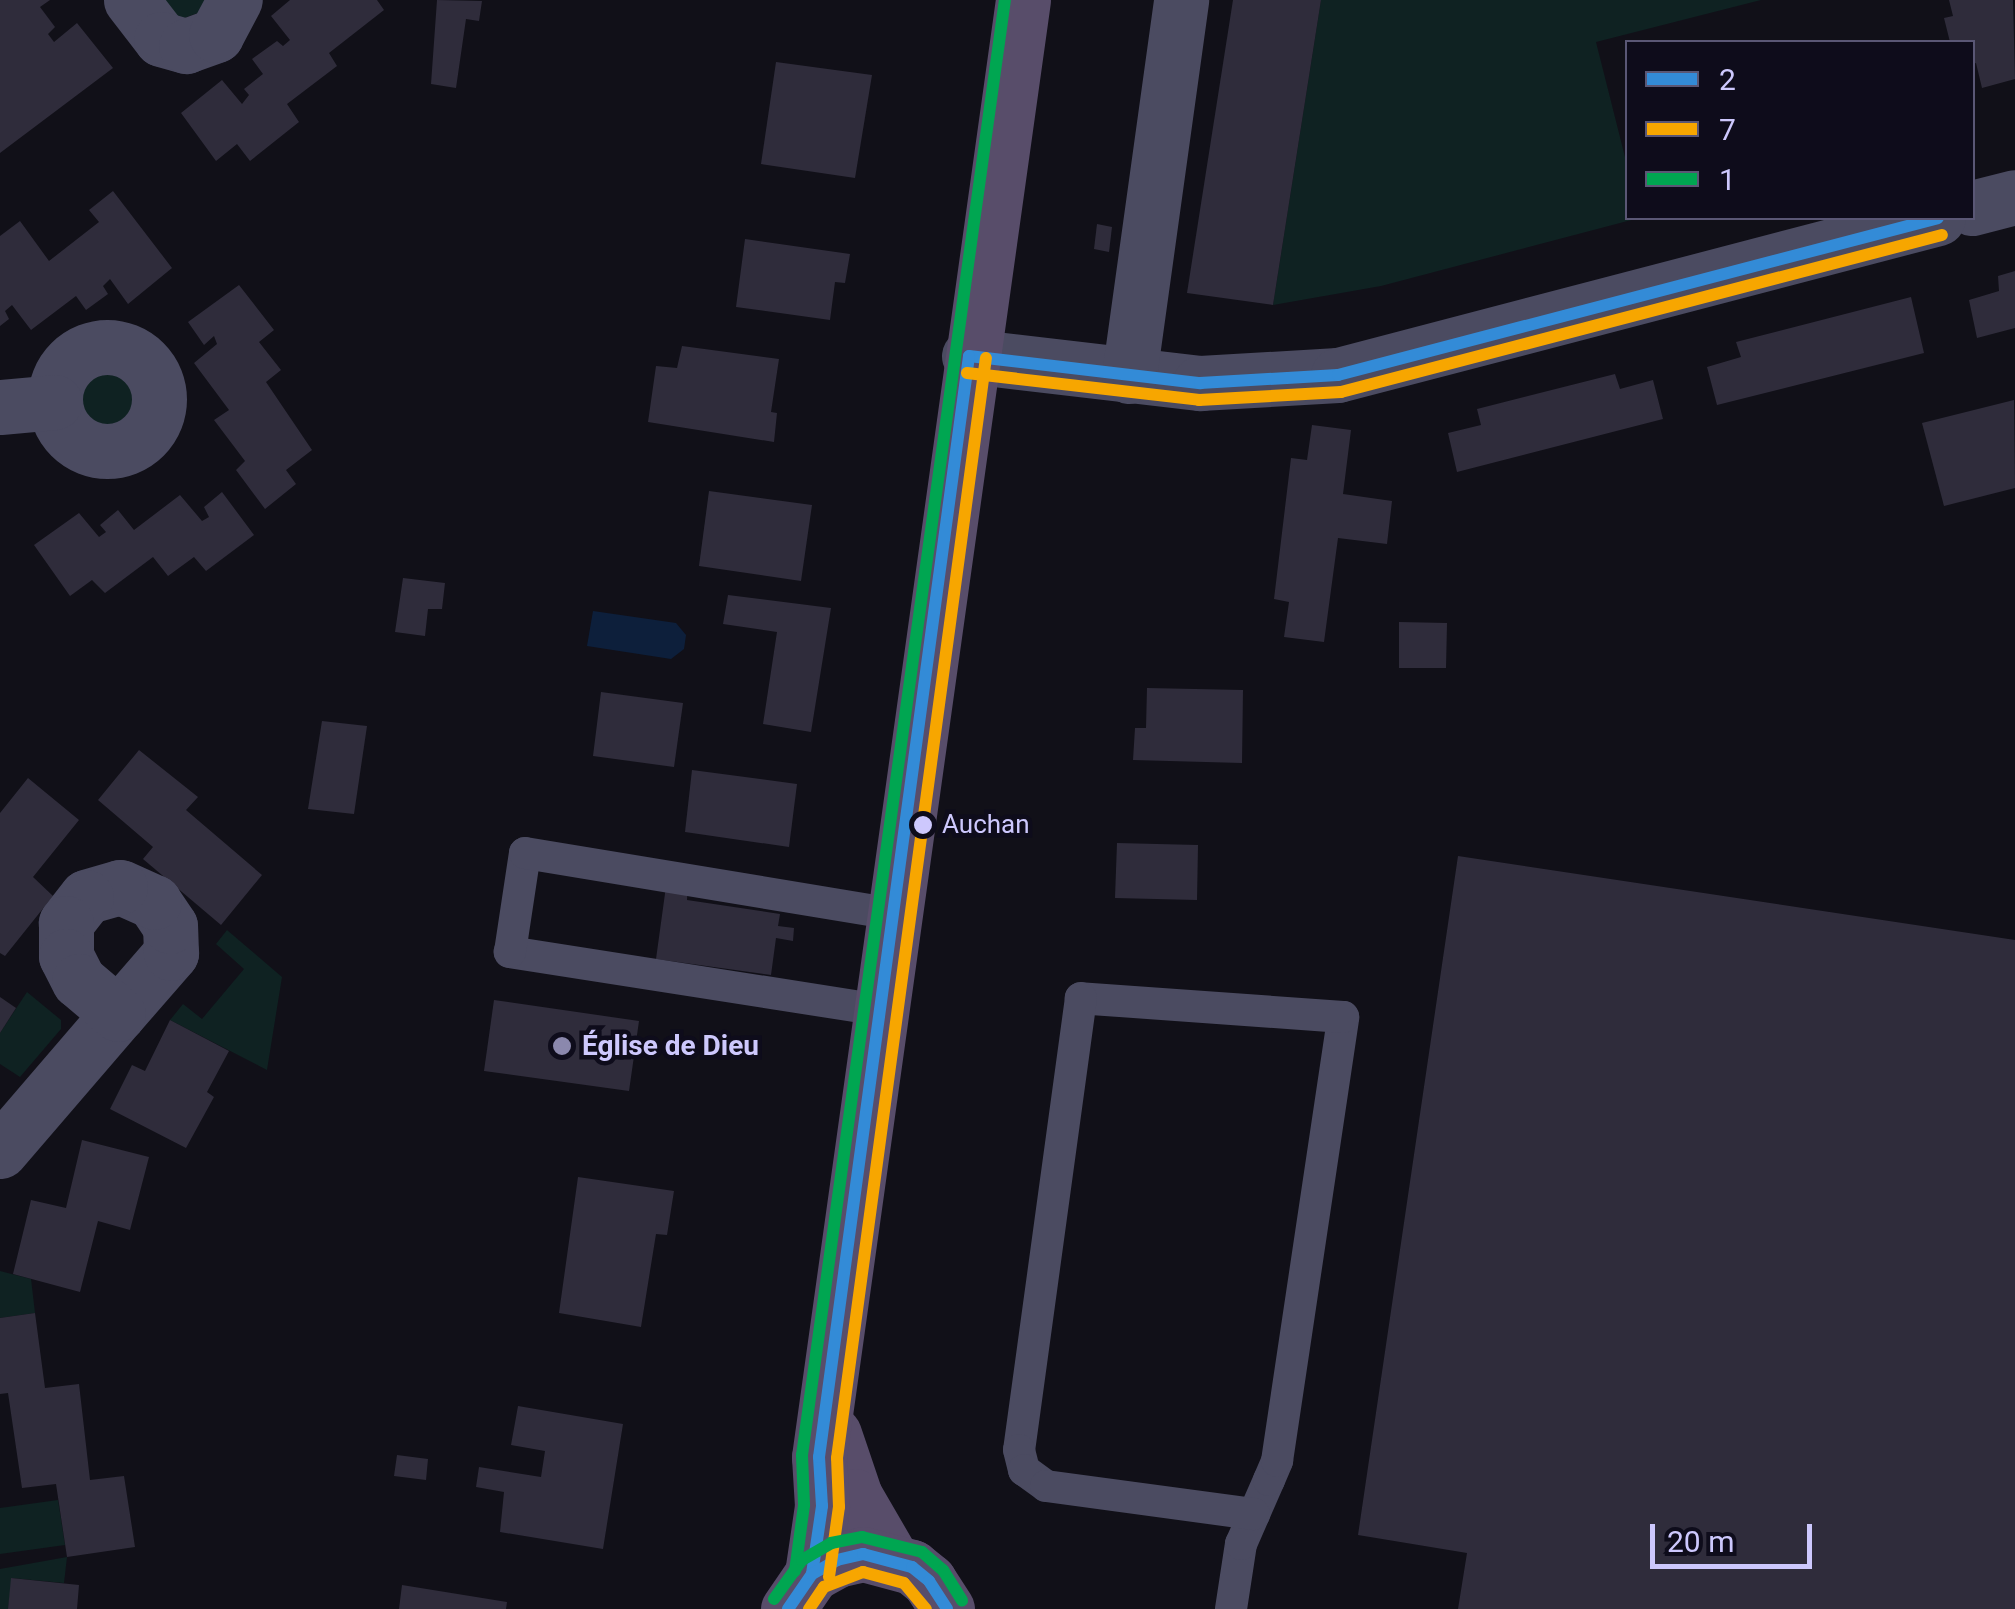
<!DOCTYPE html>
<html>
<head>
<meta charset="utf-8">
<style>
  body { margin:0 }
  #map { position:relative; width:2015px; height:1609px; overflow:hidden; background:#111018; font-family:Roboto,sans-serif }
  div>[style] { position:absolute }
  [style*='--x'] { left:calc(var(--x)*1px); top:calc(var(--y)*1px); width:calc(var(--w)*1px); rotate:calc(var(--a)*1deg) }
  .green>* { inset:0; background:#0f2222 }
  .round { border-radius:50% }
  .water>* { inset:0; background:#0d1f3b }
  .building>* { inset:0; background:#2f2c3b }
  .service>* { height:32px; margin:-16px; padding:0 16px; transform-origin:16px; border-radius:16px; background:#4b4b61 }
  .minor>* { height:55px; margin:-27.5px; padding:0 27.5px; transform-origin:27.5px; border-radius:27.5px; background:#4b4b61 }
  .minor>.ring { margin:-27.5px; padding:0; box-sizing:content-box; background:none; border:55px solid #4b4b61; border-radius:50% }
  .primary>* { height:55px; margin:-27.5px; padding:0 27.5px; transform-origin:27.5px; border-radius:27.5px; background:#584d6a }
  .bus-1>* { height:12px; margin:-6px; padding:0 6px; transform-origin:6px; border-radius:6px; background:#338bd7 }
  .bus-2>* { height:12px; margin:-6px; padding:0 6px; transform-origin:6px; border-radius:6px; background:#f7a600 }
  .bus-3>* { height:12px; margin:-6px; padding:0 6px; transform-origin:6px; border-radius:6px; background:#00a651 }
  .dots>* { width:28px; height:28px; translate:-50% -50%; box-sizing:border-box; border:5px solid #0e0c1b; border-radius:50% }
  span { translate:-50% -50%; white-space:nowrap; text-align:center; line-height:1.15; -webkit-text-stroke:9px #0e0c1b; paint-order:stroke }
  .bus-label { font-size:26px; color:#cdc8fd }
  .left { translate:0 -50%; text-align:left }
  .poi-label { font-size:28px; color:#cdc8fd; font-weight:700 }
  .legend { position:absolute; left:1625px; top:40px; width:350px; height:180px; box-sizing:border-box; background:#0e0c1b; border:2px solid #5a5775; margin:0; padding:12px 18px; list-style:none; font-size:30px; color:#cdc8fd }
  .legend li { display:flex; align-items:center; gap:20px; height:50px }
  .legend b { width:50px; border:2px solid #5a5775 }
  .scale { position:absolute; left:1650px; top:1524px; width:162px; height:45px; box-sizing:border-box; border:5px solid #cdc8fd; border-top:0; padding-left:12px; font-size:30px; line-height:35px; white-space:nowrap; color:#cdc8fd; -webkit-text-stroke:8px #0e0c1b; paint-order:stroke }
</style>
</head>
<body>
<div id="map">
  <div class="green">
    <i style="clip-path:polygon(152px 0,209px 0,203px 11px,179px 20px)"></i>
    <i style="clip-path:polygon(1321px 0,1761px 0,1596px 42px,1627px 165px,1628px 218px,1639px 218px,1381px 286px,1273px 305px)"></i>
    <i class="round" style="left:76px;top:367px;width:62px;height:62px"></i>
    <i style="clip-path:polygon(227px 930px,282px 977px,267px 1070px,170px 1020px,183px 1004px,202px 1019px,244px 969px,216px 944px)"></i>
    <i style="clip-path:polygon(27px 992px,61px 1020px,61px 1029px,20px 1077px,0 1064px,0 1033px)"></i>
    <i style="clip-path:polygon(0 1271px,31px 1279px,35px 1313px,0 1318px)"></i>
    <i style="clip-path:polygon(58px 1500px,65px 1545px,0 1554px,0 1508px)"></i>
    <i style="clip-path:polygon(67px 1557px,64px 1583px,12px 1578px,8px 1609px,0 1609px,0 1569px)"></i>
  </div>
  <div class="water">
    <i style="clip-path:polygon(593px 611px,676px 623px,686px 635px,684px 649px,671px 659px,587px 646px)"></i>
  </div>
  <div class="building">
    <i style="clip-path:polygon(0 0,50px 0,40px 7px,55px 27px,48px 34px,54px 42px,77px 23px,113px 68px,0 153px)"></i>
    <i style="clip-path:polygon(290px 0,377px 0,384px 10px,329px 53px,337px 66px,287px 104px,299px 122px,250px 161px,237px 144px,216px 161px,181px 113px,222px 80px,242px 104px,249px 95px,244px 89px,263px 74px,252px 59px,277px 41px,283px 46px,290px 40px,271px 16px)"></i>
    <i style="clip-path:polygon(437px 0,482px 1px,479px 21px,466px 19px,456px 88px,431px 84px)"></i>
    <i style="clip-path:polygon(1233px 0,1321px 0,1273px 305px,1187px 293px)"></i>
    <i style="clip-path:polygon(1949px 0,2013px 0,2015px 79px,1982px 88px,1976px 63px,1972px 64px,1972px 42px,1950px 42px,1944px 18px,1953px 16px)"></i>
    <i style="clip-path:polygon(776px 62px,872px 75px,855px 178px,761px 164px)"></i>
    <i style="clip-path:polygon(113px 191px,172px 268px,128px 304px,110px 279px,103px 286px,108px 294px,86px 310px,76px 296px,31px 330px,12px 305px,5px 311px,9px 319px,0 326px,0 236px,20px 221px,49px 261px,99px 222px,89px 210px)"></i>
    <i style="clip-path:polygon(1097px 224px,1112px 227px,1109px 252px,1094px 249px)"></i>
    <i style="clip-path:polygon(745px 239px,850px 254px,845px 283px,835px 282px,830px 320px,736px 307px)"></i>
    <i style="clip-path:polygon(2015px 271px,2015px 328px,1977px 338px,1969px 300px,1999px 291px,1998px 276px)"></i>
    <i style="clip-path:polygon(239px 285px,274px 330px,259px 342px,281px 370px,266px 382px,312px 450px,286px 470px,296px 484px,265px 509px,236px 470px,245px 461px,214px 420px,229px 410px,194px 363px,217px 344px,214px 336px,204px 345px,188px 322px)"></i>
    <i style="clip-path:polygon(1911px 297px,1924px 353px,1717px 405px,1707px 367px,1741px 357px,1736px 342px)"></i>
    <i style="clip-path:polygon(682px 346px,779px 359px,771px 412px,777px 413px,774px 442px,648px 422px,656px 366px,677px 368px)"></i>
    <i style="clip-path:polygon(1615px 374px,1620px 389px,1653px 380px,1663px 419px,1457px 472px,1448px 433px,1481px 425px,1477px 409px)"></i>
    <i style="clip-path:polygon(2014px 400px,2015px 488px,1944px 506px,1922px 423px)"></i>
    <i style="clip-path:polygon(1312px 425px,1351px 430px,1343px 494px,1392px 501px,1387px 544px,1338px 538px,1324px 642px,1284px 637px,1289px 602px,1274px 599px,1291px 458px,1307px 460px)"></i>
    <i style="clip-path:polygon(709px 491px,812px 505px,801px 581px,699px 566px)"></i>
    <i style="clip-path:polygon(222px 492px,254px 535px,206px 571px,194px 557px,168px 576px,153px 557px,105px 593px,92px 580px,70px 596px,34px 545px,79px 513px,99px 537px,106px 532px,100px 525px,118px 510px,134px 530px,180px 495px,202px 521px,209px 517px,204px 507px)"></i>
    <i style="clip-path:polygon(403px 578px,445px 583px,442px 609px,428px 609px,425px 636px,395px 632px)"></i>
    <i style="clip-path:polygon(728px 595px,831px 608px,811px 732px,763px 724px,777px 632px,723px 624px)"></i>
    <i style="clip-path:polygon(1399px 622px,1447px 623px,1446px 668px,1399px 668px)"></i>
    <i style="clip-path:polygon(1147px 688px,1243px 690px,1242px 763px,1133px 760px,1135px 728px,1146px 728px)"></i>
    <i style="clip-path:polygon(601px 692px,683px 703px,674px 767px,593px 756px)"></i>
    <i style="clip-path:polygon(322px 721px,367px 726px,354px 814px,308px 809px)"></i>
    <i style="clip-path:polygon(139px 750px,198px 797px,186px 810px,262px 875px,221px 925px,143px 859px,153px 847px,98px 800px)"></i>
    <i style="clip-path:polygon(692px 770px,797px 784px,789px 847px,685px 832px)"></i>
    <i style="clip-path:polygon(28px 778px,79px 820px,33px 877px,53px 896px,5px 956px,0 953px,0 813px)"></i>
    <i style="clip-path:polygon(1117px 843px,1198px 845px,1197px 900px,1115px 898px)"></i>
    <i style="clip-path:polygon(1458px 856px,2015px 940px,2015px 1609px,1458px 1609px,1467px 1553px,1358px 1535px)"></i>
    <i style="clip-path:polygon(667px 879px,688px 882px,687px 900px,780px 914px,778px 926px,794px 928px,793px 941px,776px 938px,771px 975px,656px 959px)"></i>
    <i style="clip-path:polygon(0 997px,16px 1008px,0 1033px)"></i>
    <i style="clip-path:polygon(494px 1000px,639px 1021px,629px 1091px,484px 1071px)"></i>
    <i style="clip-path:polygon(170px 1020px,229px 1051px,207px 1092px,214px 1097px,186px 1148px,110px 1109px,132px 1065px,145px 1071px)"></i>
    <i style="clip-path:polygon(82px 1140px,149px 1157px,130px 1230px,98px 1221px,80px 1292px,13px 1274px,31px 1200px,66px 1208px)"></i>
    <i style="clip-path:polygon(578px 1177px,674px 1191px,667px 1235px,656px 1234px,641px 1327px,559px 1313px)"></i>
    <i style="clip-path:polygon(35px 1313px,45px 1388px,79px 1384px,90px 1480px,124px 1476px,135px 1547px,67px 1557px,56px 1484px,22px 1488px,8px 1393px,0 1394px,0 1318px)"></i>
    <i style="clip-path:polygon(518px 1406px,623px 1424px,603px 1549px,500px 1532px,504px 1492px,476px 1487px,479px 1467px,541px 1477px,545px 1451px,511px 1445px)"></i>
    <i style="clip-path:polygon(397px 1455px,428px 1459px,426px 1480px,394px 1476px)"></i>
    <i style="clip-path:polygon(11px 1578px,79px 1585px,77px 1609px,8px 1609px)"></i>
    <i style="clip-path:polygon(402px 1585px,507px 1602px,506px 1609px,399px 1609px)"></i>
  </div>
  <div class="service">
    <i style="--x:880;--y:1010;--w:375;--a:-171.1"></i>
    <i style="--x:510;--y:952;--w:100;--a:-81.4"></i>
    <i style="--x:525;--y:853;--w:372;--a:9.4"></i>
    <i style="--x:1231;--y:1609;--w:66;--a:-81.3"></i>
    <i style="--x:1241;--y:1544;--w:70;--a:-66.4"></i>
    <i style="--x:1269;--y:1480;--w:21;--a:-67"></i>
    <i style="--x:1277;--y:1461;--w:449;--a:-81.5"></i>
    <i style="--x:1343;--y:1017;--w:263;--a:-175.9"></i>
    <i style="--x:1081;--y:998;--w:456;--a:97.8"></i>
    <i style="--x:1019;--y:1450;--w:21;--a:76"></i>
    <i style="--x:1024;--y:1470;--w:27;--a:36"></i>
    <i style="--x:1046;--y:1486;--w:210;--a:7.7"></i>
  </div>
  <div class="minor">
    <i style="--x:131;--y:0;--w:49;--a:52.4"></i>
    <i style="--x:161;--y:39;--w:26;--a:16"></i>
    <i style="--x:186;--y:46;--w:32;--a:-20"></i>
    <i style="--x:216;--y:35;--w:40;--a:-62"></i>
    <i style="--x:1972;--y:208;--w:44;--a:-14.3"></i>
    <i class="ring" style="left:55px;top:347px;width:49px;height:49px"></i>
    <i style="--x:969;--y:356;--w:233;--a:6.7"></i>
    <i style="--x:1200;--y:383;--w:138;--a:-3.3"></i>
    <i style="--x:1338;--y:375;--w:620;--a:-14.66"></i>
    <i style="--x:1129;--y:376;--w:380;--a:-82.1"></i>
    <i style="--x:0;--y:407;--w:55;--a:-5.2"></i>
    <i style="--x:0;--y:1151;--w:181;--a:-49.3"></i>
    <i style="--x:118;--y:1014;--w:81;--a:-49"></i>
    <i style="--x:171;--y:953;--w:27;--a:-92"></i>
    <i style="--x:170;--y:926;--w:29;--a:-124"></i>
    <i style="--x:154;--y:902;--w:37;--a:-156"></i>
    <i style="--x:120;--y:887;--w:35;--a:164"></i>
    <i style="--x:86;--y:897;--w:33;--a:128"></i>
    <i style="--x:66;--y:923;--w:33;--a:90"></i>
    <i style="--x:66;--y:956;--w:28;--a:63"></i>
    <i style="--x:79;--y:981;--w:51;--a:40.2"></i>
  </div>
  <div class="primary">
    <i style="--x:834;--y:1434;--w:65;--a:71.3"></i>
    <i style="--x:855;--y:1496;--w:72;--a:59.9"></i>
    <i style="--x:812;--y:1574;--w:69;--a:-81.6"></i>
    <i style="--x:822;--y:1506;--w:49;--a:-93.5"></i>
    <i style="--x:819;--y:1457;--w:1471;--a:-82.03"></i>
    <i style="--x:788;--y:1609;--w:42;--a:-55.6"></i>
    <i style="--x:812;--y:1574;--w:29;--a:-29"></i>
    <i style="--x:837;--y:1560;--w:27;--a:-13"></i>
    <i style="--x:863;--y:1554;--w:51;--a:14.9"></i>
    <i style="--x:912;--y:1567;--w:22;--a:39"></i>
    <i style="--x:929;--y:1581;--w:33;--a:57"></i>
  </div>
  <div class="bus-1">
    <i style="--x:969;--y:356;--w:233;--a:6.7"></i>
    <i style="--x:1200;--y:383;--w:138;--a:-3.3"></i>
    <i style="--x:1338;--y:375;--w:620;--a:-14.66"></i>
    <i style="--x:812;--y:1574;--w:69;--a:-81.6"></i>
    <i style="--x:822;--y:1506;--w:49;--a:-93.5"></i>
    <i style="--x:819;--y:1457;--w:1111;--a:-82.24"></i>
    <i style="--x:788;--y:1609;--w:42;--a:-55.6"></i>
    <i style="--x:812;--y:1574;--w:29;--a:-29"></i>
    <i style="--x:837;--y:1560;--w:27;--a:-13"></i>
    <i style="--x:863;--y:1554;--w:51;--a:14.9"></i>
    <i style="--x:912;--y:1567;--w:22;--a:39"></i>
    <i style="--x:929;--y:1581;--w:33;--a:57"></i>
  </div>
  <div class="bus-2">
    <i style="--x:967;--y:373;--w:234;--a:6.6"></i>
    <i style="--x:1199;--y:400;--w:142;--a:-3.2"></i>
    <i style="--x:1341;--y:392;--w:621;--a:-14.64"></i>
    <i style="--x:829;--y:1577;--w:71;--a:-81.9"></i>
    <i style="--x:839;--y:1507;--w:49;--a:-92.3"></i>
    <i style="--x:837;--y:1458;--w:1110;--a:-82.29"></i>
    <i style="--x:809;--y:1609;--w:27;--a:-56"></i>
    <i style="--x:824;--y:1587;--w:42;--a:-21"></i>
    <i style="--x:863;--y:1572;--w:42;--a:15"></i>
    <i style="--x:904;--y:1583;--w:34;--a:50"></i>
  </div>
  <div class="bus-3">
    <i style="--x:795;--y:1571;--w:67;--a:-82.2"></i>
    <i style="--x:804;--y:1505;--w:50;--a:-92.3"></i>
    <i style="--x:802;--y:1455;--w:1469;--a:-82.06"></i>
    <i style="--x:774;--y:1599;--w:48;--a:-54.3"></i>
    <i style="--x:802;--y:1560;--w:34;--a:-30"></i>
    <i style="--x:831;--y:1543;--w:32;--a:-11"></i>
    <i style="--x:862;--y:1537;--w:62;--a:14"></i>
    <i style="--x:922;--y:1552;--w:28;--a:41"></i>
    <i style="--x:943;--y:1570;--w:36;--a:58"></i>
  </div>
  <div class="dots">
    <i style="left:923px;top:825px;background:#cdc8fd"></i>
    <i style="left:562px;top:1046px;background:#8b88ad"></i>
  </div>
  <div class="bus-label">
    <span class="left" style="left:942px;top:825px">Auchan</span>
  </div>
  <div class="poi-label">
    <span class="left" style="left:582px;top:1046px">Église de Dieu</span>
  </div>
  <ul class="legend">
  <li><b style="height:12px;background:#338bd7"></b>2</li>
  <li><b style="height:12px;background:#f7a600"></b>7</li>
  <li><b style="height:12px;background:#00a651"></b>1</li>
  </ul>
  <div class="scale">20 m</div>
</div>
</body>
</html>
